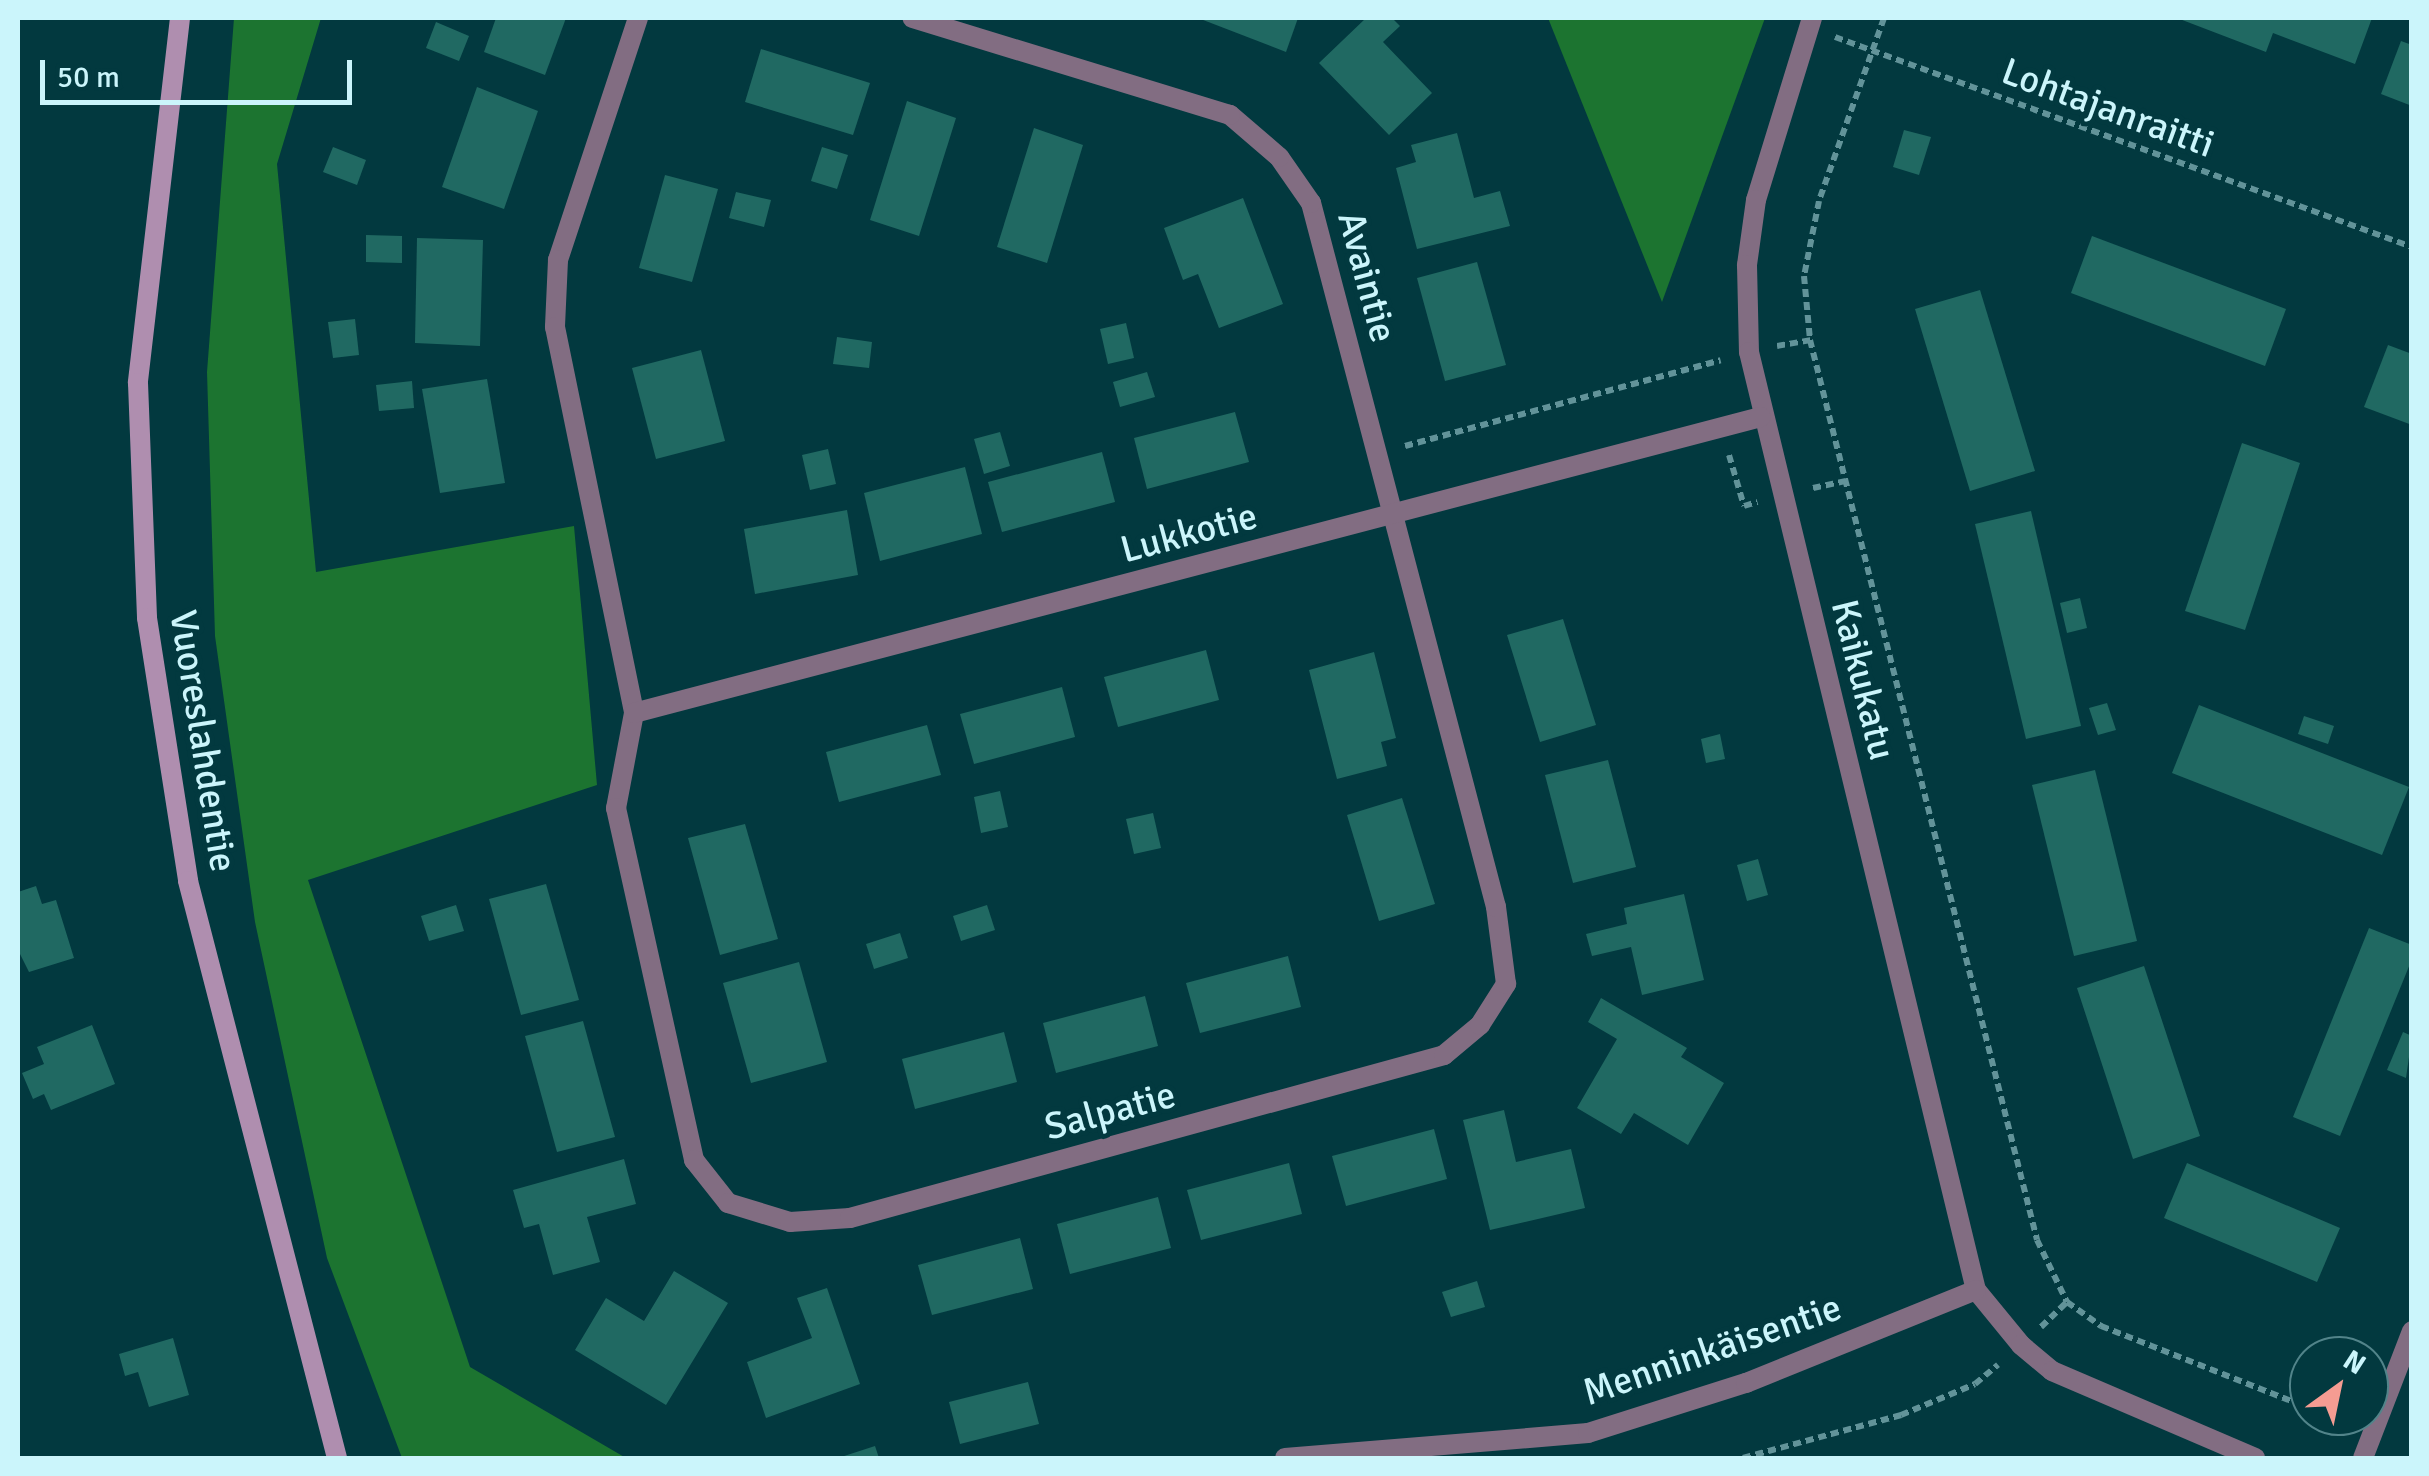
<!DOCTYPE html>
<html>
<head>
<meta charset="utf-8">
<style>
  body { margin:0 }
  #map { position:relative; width:2429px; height:1476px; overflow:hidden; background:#02393f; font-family:Signika,sans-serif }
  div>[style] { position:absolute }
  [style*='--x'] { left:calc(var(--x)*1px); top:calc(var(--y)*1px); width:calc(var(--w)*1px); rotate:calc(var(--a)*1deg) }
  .forest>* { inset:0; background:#1c7430 }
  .building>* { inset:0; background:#206962 }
  .path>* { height:6px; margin-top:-3px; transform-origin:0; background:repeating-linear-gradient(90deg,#629399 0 8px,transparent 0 13px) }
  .street>* { height:20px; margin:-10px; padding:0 10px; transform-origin:10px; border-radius:10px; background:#826d82 }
  .secondary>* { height:20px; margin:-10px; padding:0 10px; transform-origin:10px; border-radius:10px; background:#af8eaf }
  span { translate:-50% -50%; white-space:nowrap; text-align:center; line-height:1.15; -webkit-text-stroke:10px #02393f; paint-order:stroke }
  .street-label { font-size:38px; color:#cbf5fb }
  .frame { position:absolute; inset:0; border:20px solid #cbf5fb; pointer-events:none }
  .north { position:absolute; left:2289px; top:1336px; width:100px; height:100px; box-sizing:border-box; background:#02393f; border:2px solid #52848a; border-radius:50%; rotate:33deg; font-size:28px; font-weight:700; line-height:40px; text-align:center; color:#cbf5fb }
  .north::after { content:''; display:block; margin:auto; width:35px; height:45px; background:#f59c92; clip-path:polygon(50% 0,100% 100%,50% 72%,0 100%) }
  .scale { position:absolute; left:40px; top:60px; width:312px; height:45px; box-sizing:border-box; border:5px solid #cbf5fb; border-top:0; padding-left:12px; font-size:30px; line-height:35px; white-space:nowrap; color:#cbf5fb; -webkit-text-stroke:8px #02393f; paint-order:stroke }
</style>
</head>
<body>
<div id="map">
  <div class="forest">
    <i style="clip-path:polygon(234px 18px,321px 18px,277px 164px,316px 572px,574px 526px,597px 785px,308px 880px,470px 1367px,626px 1458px,402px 1458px,327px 1258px,255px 922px,215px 636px,207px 372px)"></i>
    <i style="clip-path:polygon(1548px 18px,1765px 18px,1662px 302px)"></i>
  </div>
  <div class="building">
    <i style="clip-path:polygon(496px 18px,566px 18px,545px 75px,484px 52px)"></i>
    <i style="clip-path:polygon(1198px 18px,1298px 18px,1286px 52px)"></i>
    <i style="clip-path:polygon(1366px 18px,1392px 18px,1400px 26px,1383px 42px,1432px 93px,1389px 135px,1319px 63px)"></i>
    <i style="clip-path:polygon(2177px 18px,2372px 18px,2355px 64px,2273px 33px,2266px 52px)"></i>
    <i style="clip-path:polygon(436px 22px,469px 36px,459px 61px,426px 48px)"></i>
    <i style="clip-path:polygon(2401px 41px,2412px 45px,2412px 106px,2381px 94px)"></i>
    <i style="clip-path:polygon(761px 49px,870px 83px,853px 135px,745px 102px)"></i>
    <i style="clip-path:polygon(477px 87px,538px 111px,504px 209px,442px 187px)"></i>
    <i style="clip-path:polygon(907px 101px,956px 118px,919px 236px,870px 220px)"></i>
    <i style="clip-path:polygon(1034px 128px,1083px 145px,1047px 263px,997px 247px)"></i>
    <i style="clip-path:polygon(1904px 130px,1931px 137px,1919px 175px,1893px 167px)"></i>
    <i style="clip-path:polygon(1457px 133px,1474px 198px,1500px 191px,1510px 226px,1417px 249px,1396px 168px,1416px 162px,1411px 145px)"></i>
    <i style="clip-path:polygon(333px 147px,366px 160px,357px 185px,323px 172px)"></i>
    <i style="clip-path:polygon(822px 147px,848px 155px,837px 189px,811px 181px)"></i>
    <i style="clip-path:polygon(665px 175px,718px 189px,692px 282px,639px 268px)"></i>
    <i style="clip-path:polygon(736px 192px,771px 200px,764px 227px,729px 218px)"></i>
    <i style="clip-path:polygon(1243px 198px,1283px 304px,1219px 328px,1198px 274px,1183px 280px,1164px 228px)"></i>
    <i style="clip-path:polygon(366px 235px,402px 236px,402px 263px,366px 262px)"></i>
    <i style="clip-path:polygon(2092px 236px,2286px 309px,2265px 366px,2071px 293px)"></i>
    <i style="clip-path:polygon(417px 238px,483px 240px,480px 346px,415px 343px)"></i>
    <i style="clip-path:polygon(1477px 262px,1506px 365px,1445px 381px,1417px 278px)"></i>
    <i style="clip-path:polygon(1980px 290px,2035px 471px,1970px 491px,1915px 309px)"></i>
    <i style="clip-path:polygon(355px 319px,359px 355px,333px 358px,328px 322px)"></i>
    <i style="clip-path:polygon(1126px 323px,1134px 358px,1108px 364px,1100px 329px)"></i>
    <i style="clip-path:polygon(837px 337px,872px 342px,869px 368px,833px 364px)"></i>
    <i style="clip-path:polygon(2388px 345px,2412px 354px,2412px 425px,2364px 407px)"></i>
    <i style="clip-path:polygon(701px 350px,725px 441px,656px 459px,632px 368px)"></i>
    <i style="clip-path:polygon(1147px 372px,1155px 397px,1120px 407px,1113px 382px)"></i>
    <i style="clip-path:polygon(487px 379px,505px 483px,440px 493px,422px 389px)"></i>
    <i style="clip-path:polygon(412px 381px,414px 408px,379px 411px,376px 385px)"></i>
    <i style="clip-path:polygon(1235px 412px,1249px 462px,1147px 489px,1134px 438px)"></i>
    <i style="clip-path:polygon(1000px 432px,1010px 466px,984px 474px,974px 439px)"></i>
    <i style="clip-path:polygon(2242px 443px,2300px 463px,2245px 630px,2185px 611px)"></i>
    <i style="clip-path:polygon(828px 449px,836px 484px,810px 490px,802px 455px)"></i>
    <i style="clip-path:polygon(1102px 452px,1115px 502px,1002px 532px,988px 482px)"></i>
    <i style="clip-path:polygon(965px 467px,982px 534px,880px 561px,864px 493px)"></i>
    <i style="clip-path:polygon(847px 510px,858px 575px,755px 594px,744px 529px)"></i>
    <i style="clip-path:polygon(2031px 511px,2081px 726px,2026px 739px,1975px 524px)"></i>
    <i style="clip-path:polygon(2080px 598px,2087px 628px,2067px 633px,2060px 603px)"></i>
    <i style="clip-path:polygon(1563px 619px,1596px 725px,1540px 742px,1507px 635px)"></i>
    <i style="clip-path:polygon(1206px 650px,1219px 700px,1118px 727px,1104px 677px)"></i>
    <i style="clip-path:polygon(1374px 652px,1396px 738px,1381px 742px,1387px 766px,1337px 779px,1309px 670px)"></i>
    <i style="clip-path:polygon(1062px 687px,1075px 737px,974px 764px,960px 714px)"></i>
    <i style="clip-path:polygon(2107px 703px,2116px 730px,2098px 735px,2089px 708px)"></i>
    <i style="clip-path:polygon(2199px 705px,2409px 787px,2382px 855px,2172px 773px)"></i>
    <i style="clip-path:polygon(2304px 716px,2334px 726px,2328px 744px,2298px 734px)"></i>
    <i style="clip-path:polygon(927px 725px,941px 775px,839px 802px,826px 752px)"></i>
    <i style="clip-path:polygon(1720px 734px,1725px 759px,1706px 763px,1701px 739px)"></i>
    <i style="clip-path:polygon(1608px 760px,1636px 867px,1573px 883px,1545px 775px)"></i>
    <i style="clip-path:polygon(2095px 770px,2137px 941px,2074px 956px,2032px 785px)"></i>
    <i style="clip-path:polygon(1000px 791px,1008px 827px,981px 833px,974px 797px)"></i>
    <i style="clip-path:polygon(1402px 798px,1435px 904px,1379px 921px,1347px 815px)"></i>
    <i style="clip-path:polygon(1153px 813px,1161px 848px,1134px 854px,1126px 819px)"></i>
    <i style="clip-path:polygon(745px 824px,778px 939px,720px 955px,688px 838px)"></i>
    <i style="clip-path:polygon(1758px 859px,1768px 895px,1747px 901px,1737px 865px)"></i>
    <i style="clip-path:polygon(546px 884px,579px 1000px,521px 1015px,489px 899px)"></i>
    <i style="clip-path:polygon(36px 886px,42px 904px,56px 900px,74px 958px,29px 972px,18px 950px,18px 892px)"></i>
    <i style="clip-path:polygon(1684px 894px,1704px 980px,1642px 995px,1631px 947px,1592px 956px,1586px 934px,1627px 924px,1624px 908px)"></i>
    <i style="clip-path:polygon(456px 905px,464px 931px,429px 941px,421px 916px)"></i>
    <i style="clip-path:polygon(987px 905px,995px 930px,961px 941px,953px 916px)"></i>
    <i style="clip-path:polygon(2369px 928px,2412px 945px,2412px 959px,2340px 1136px,2293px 1117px)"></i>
    <i style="clip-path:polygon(900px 933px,908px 958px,874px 969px,866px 944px)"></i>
    <i style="clip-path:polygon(1288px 956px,1301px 1007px,1200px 1033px,1186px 983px)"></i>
    <i style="clip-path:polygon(799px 962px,827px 1062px,751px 1083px,723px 983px)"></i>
    <i style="clip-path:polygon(2144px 966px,2200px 1136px,2133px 1159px,2077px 988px)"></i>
    <i style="clip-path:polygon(1145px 996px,1158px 1046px,1056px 1073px,1043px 1023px)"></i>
    <i style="clip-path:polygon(1601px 998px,1687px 1048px,1681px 1057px,1724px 1083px,1688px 1145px,1634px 1113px,1621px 1134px,1577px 1108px,1617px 1039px,1588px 1022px)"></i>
    <i style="clip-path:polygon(583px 1021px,615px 1137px,557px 1152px,525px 1036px)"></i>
    <i style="clip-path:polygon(92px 1025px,115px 1084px,51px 1110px,44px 1094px,33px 1099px,22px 1073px,44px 1064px,37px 1047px)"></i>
    <i style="clip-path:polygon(1004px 1032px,1017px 1082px,915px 1109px,902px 1059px)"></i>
    <i style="clip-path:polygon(2403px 1032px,2412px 1036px,2406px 1078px,2387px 1070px)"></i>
    <i style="clip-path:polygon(1504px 1110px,1516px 1162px,1571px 1149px,1585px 1208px,1490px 1230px,1463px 1120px)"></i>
    <i style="clip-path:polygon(1434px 1129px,1447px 1179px,1346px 1206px,1332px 1156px)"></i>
    <i style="clip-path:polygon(624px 1159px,636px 1204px,587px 1217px,600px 1262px,553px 1275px,539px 1224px,524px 1228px,513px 1190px)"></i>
    <i style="clip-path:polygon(1289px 1163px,1302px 1214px,1201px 1240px,1187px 1190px)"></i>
    <i style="clip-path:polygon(2187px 1163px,2340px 1228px,2317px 1282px,2164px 1218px)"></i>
    <i style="clip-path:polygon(1158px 1197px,1171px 1248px,1070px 1274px,1057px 1224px)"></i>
    <i style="clip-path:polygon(1020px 1238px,1033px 1289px,932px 1315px,918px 1265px)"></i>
    <i style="clip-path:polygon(674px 1271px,728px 1303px,666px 1405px,575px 1350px,606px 1298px,644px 1321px)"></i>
    <i style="clip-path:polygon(1477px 1281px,1485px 1307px,1451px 1317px,1442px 1292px)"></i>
    <i style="clip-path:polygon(827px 1288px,860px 1384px,766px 1418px,747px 1362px,812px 1338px,797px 1298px)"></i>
    <i style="clip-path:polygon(173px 1338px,189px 1395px,149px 1407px,138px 1372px,125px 1376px,119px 1354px)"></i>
    <i style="clip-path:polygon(1028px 1382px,1039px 1424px,960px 1444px,949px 1402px)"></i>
    <i style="clip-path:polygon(875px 1446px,879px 1458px,838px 1458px)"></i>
  </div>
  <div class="path">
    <i style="--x:1884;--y:18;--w:194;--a:109.6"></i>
    <i style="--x:1819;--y:201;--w:76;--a:101.3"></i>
    <i style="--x:1804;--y:276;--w:64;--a:84.6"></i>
    <i style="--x:1810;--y:340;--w:928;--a:75.84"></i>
    <i style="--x:2037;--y:1240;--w:69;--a:64.2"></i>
    <i style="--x:2067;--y:1302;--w:42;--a:35.2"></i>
    <i style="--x:2101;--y:1326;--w:224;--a:21.5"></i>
    <i style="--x:1835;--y:37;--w:614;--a:20"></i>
    <i style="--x:1777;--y:346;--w:34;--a:-10"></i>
    <i style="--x:1405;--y:446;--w:327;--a:-15.2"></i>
    <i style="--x:1729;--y:455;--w:53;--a:73.6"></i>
    <i style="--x:1744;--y:506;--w:14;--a:-17"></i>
    <i style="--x:1813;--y:488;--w:34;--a:-12"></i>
    <i style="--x:2041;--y:1327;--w:36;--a:-44"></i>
    <i style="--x:2329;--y:1416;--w:18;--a:22"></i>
    <i style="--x:1743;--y:1458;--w:164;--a:-15.2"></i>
    <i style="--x:1901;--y:1415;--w:80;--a:-22.7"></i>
    <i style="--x:1975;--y:1384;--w:30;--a:-40"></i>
  </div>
  <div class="street">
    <i style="--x:638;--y:18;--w:255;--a:108.3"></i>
    <i style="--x:558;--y:260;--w:67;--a:92.6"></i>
    <i style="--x:555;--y:327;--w:394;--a:78.4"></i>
    <i style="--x:634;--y:713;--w:97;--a:100.7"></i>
    <i style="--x:616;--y:808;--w:361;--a:77.5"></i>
    <i style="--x:694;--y:1160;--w:55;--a:51.7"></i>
    <i style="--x:728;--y:1203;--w:65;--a:17"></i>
    <i style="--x:790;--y:1222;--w:60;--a:-3.8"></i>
    <i style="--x:850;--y:1218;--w:616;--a:-15.34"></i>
    <i style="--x:1444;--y:1055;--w:47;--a:-39.8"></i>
    <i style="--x:1480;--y:1025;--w:49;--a:-57.6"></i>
    <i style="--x:1506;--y:984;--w:78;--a:-97.4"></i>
    <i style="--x:1496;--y:907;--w:728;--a:-104.72"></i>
    <i style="--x:1311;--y:203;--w:56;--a:-124.8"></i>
    <i style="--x:1279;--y:157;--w:65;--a:-139.4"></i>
    <i style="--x:1230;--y:115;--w:332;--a:-163"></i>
    <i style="--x:1812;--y:18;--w:190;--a:107.1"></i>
    <i style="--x:1756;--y:200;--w:66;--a:97.9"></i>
    <i style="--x:1747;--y:265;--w:87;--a:88.7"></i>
    <i style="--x:1749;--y:352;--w:965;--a:76.4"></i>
    <i style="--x:1976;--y:1290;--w:71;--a:50.7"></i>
    <i style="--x:2021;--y:1345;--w:40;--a:40"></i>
    <i style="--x:2052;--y:1371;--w:221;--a:23.2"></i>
    <i style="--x:634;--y:713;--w:1165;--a:-14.72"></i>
    <i style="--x:1285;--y:1458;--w:304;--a:-4.7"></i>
    <i style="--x:1588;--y:1433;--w:166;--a:-17.6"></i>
    <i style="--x:1746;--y:1383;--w:248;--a:-22"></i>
    <i style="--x:2363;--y:1458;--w:136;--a:-68.9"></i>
  </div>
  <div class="secondary">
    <i style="--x:180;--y:18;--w:367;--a:96.6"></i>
    <i style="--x:138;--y:383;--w:235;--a:87.8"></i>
    <i style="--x:147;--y:618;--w:266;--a:81.1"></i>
    <i style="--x:188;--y:881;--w:596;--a:75.52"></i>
  </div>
  <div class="street-label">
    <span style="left:2108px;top:108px;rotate:20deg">Lohtajanraitti</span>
    <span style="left:1367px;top:277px;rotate:75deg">Avaintie</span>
    <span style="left:1189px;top:533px;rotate:-15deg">Lukkotie</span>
    <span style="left:1863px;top:680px;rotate:76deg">Kaikukatu</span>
    <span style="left:203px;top:741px;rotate:81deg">Vuoreslahdentie</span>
    <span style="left:1110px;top:1111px;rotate:-15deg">Salpatie</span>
    <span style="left:1712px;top:1350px;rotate:-19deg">Menninkäisentie</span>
  </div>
  <div class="frame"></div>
  <div class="north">N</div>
  <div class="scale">50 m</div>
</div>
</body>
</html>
